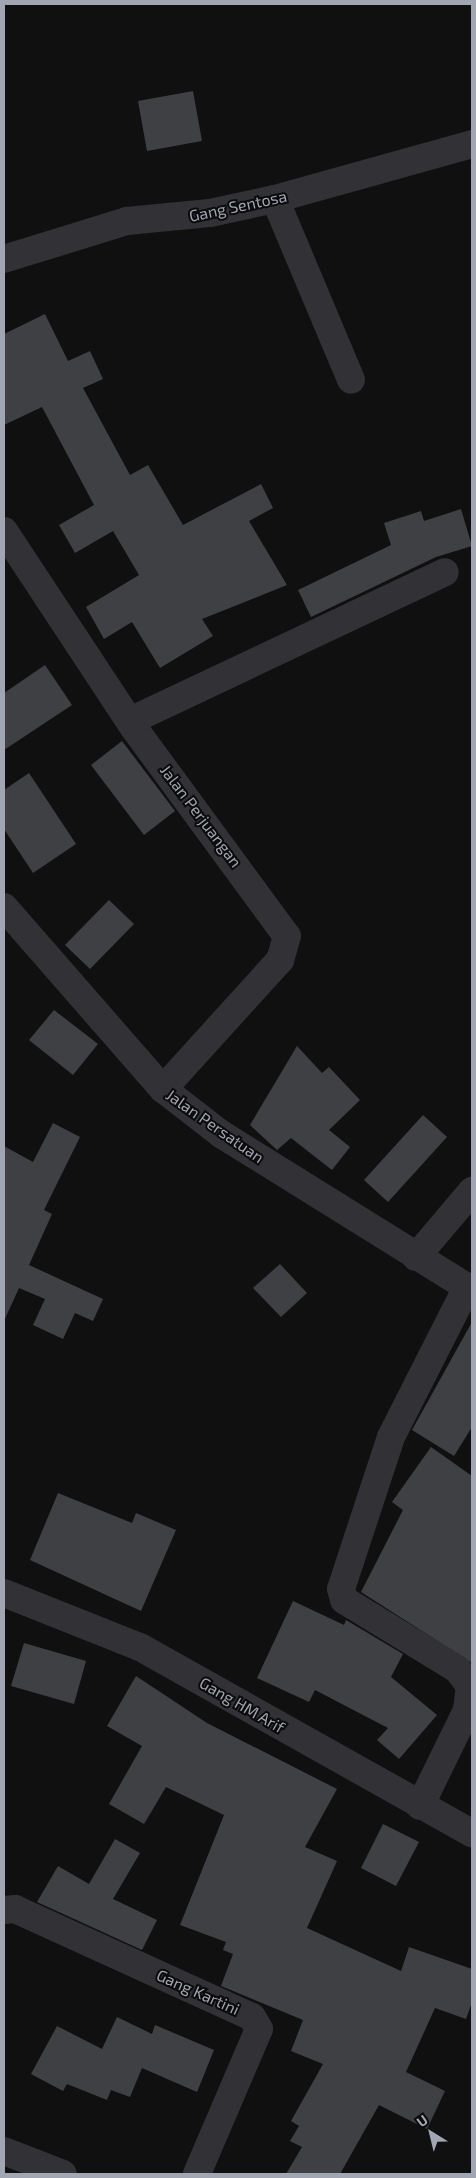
<!DOCTYPE html>
<html>
<head>
<meta charset="utf-8">
<style>
  body { margin:0 }
  #map { position:relative; width:476px; height:2178px; overflow:hidden; background:#101011; font-family:"Exo 2",sans-serif }
  div>[style] { position:absolute }
  [style*='--x'] { left:calc(var(--x)*1px); top:calc(var(--y)*1px); width:calc(var(--w)*1px); rotate:calc(var(--a)*1deg) }
  .building>* { inset:0; background:#3f4044 }
  .minor>* { height:28px; margin:-14px; padding:0 14px; transform-origin:14px; border-radius:14px; background:#313136 }
  span { translate:-50% -50%; white-space:nowrap; text-align:center; line-height:1.15; -webkit-text-stroke:4px #0b0b0c; paint-order:stroke }
  .street-label { font-size:16px; color:#a2a5b2 }
  .frame { position:absolute; inset:0; border:5px solid #a2a5b2; pointer-events:none }
  .north { position:absolute; left:406px; top:2108px; width:50px; height:50px; -webkit-text-stroke:4px #0b0b0c; paint-order:stroke; rotate:324deg; font-size:14px; font-weight:700; line-height:20px; text-align:center; color:#a2a5b2 }
  .north::after { content:''; display:block; margin:auto; width:18px; height:22px; background:#a2a5b2; clip-path:polygon(50% 0,100% 100%,50% 72%,0 100%) }
</style>
</head>
<body>
<div id="map">
  <div class="building">
    <i style="clip-path:polygon(193px 91px,202px 141px,147px 151px,138px 101px)"></i>
    <i style="clip-path:polygon(45px 314px,68px 361px,90px 351px,103px 379px,83px 388px,130px 475px,148px 465px,183px 525px,261px 484px,273px 508px,249px 521px,287px 585px,202px 619px,213px 636px,160px 668px,132px 622px,104px 639px,86px 607px,139px 575px,113px 531px,75px 553px,59px 525px,94px 505px,42px 407px,4px 425px,4px 334px)"></i>
    <i style="clip-path:polygon(461px 509px,472px 546px,436px 557px,311px 617px,298px 590px,391px 545px,384px 523px,421px 511px,424px 521px)"></i>
    <i style="clip-path:polygon(45px 665px,72px 705px,4px 750px,4px 693px)"></i>
    <i style="clip-path:polygon(122px 741px,175px 811px,144px 835px,91px 765px)"></i>
    <i style="clip-path:polygon(29px 773px,76px 844px,33px 873px,4px 829px,4px 790px)"></i>
    <i style="clip-path:polygon(109px 900px,134px 924px,90px 969px,65px 945px)"></i>
    <i style="clip-path:polygon(54px 1010px,98px 1044px,73px 1075px,29px 1040px)"></i>
    <i style="clip-path:polygon(297px 1046px,322px 1073px,329px 1067px,360px 1100px,329px 1130px,350px 1147px,332px 1170px,291px 1138px,277px 1150px,250px 1125px)"></i>
    <i style="clip-path:polygon(423px 1115px,447px 1137px,388px 1202px,364px 1180px)"></i>
    <i style="clip-path:polygon(53px 1123px,80px 1137px,44px 1210px,52px 1214px,29px 1265px,103px 1299px,93px 1321px,75px 1313px,63px 1339px,33px 1325px,45px 1299px,19px 1288px,4px 1321px,4px 1146px,33px 1162px)"></i>
    <i style="clip-path:polygon(280px 1264px,307px 1293px,281px 1317px,253px 1288px)"></i>
    <i style="clip-path:polygon(472px 1322px,472px 1427px,454px 1456px,412px 1430px)"></i>
    <i style="clip-path:polygon(431px 1447px,472px 1476px,472px 1663px,361px 1592px,403px 1510px,392px 1502px)"></i>
    <i style="clip-path:polygon(58px 1493px,132px 1523px,136px 1513px,176px 1530px,141px 1611px,30px 1560px)"></i>
    <i style="clip-path:polygon(293px 1601px,344px 1625px,346px 1620px,403px 1654px,391px 1677px,437px 1715px,399px 1759px,377px 1740px,388px 1728px,315px 1690px,309px 1702px,257px 1678px)"></i>
    <i style="clip-path:polygon(24px 1643px,86px 1661px,74px 1704px,11px 1686px)"></i>
    <i style="clip-path:polygon(136px 1676px,207px 1723px,337px 1789px,305px 1847px,337px 1861px,307px 1928px,401px 1971px,409px 1947px,472px 1969px,472px 2002px,466px 2019px,435px 2008px,406px 2072px,445px 2091px,427px 2129px,379px 2105px,340px 2174px,286px 2174px,302px 2147px,290px 2141px,299px 2126px,291px 2121px,323px 2064px,291px 2051px,303px 2020px,221px 1986px,233px 1954px,223px 1950px,226px 1942px,180px 1925px,224px 1815px,166px 1787px,144px 1824px,109px 1804px,142px 1746px,107px 1726px)"></i>
    <i style="clip-path:polygon(383px 1824px,419px 1842px,396px 1886px,361px 1868px)"></i>
    <i style="clip-path:polygon(115px 1839px,140px 1853px,113px 1899px,157px 1920px,142px 1950px,37px 1902px,58px 1866px,89px 1884px)"></i>
    <i style="clip-path:polygon(117px 2017px,152px 2034px,155px 2025px,214px 2050px,197px 2092px,142px 2068px,130px 2097px,111px 2090px,107px 2100px,67px 2084px,63px 2091px,31px 2074px,57px 2026px,102px 2049px)"></i>
  </div>
  <div class="minor">
    <i style="--x:275;--y:199;--w:196;--a:67.2"></i>
    <i style="--x:4;--y:259;--w:129;--a:-17.2"></i>
    <i style="--x:127;--y:221;--w:83;--a:-5.5"></i>
    <i style="--x:210;--y:213;--w:66;--a:-12.2"></i>
    <i style="--x:275;--y:199;--w:205;--a:-15.6"></i>
    <i style="--x:4;--y:531;--w:236;--a:56.6"></i>
    <i style="--x:134;--y:728;--w:258;--a:53.7"></i>
    <i style="--x:287;--y:936;--w:25;--a:106"></i>
    <i style="--x:280;--y:960;--w:174;--a:132.2"></i>
    <i style="--x:130;--y:721;--w:348;--a:-25.3"></i>
    <i style="--x:4;--y:907;--w:242;--a:48.9"></i>
    <i style="--x:163;--y:1089;--w:73;--a:37.8"></i>
    <i style="--x:221;--y:1134;--w:296;--a:31.9"></i>
    <i style="--x:416;--y:1257;--w:87;--a:-49.7"></i>
    <i style="--x:4;--y:1593;--w:146;--a:21.7"></i>
    <i style="--x:140;--y:1647;--w:381;--a:29.3"></i>
    <i style="--x:420;--y:1806;--w:107;--a:-63.9"></i>
    <i style="--x:467;--y:1710;--w:24;--a:-83"></i>
    <i style="--x:470;--y:1686;--w:21;--a:-127"></i>
    <i style="--x:457;--y:1669;--w:132;--a:-148.6"></i>
    <i style="--x:344;--y:1600;--w:11;--a:-105"></i>
    <i style="--x:341;--y:1589;--w:160;--a:-71.8"></i>
    <i style="--x:391;--y:1437;--w:168;--a:-63.1"></i>
    <i style="--x:4;--y:1910;--w:11;--a:-5"></i>
    <i style="--x:15;--y:1909;--w:260;--a:24.5"></i>
    <i style="--x:252;--y:2017;--w:14;--a:60"></i>
    <i style="--x:259;--y:2029;--w:158;--a:113.2"></i>
    <i style="--x:4;--y:2151;--w:63;--a:21.3"></i>
  </div>
  <div class="street-label">
    <span style="left:238px;top:206px;rotate:-12deg">Gang Sentosa</span>
    <span style="left:201px;top:816px;rotate:53deg">Jalan Perjuangan</span>
    <span style="left:215px;top:1126px;rotate:35deg">Jalan Persatuan</span>
    <span style="left:242px;top:1705px;rotate:30deg">Gang HM Arif</span>
    <span style="left:198px;top:1992px;rotate:24deg">Gang Kartini</span>
  </div>
  <div class="frame"></div>
  <div class="north">U</div>
</div>
</body>
</html>
